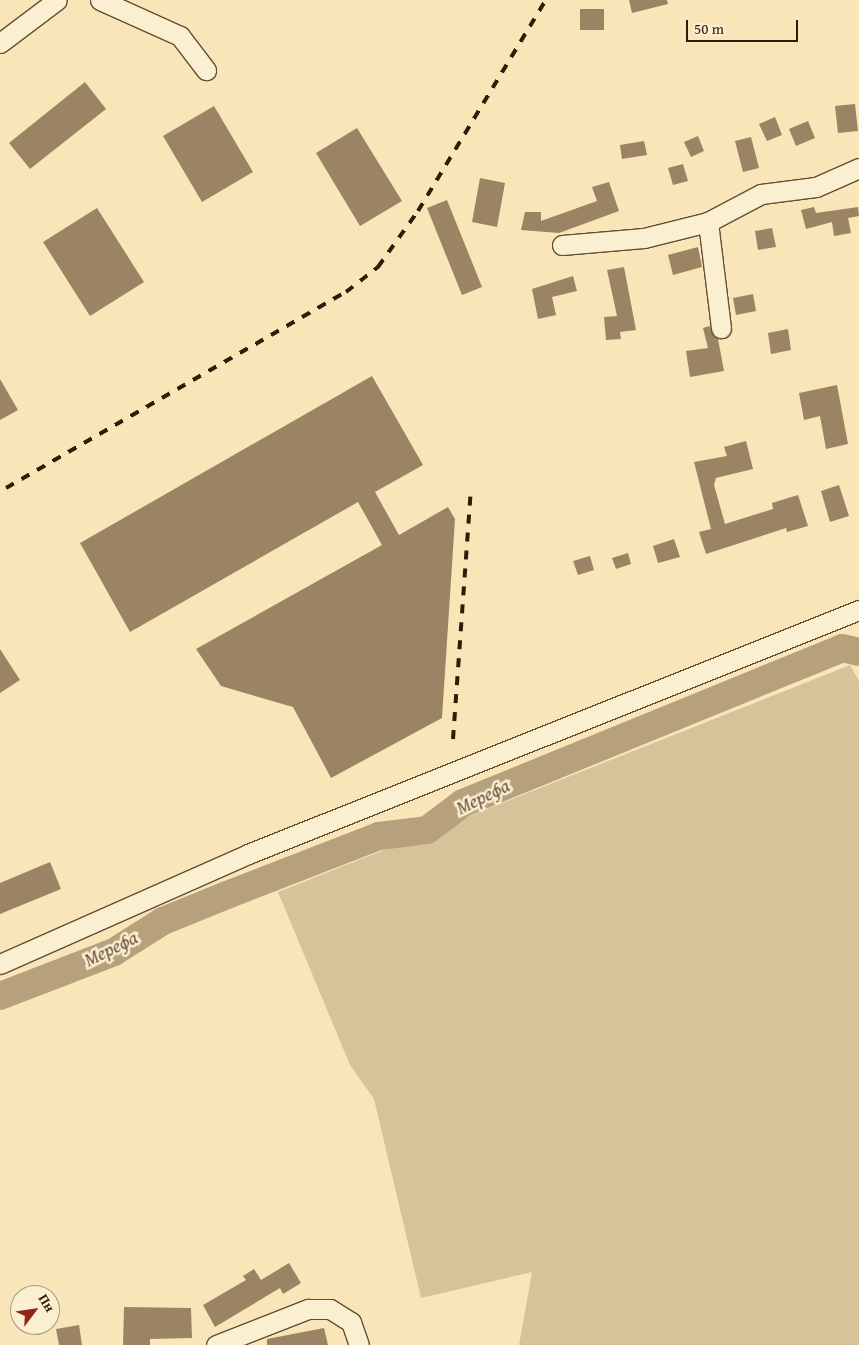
<!DOCTYPE html>
<html>
<head>
<meta charset="utf-8">
<style>
  body { margin:0 }
  #map { position:relative; width:859px; height:1345px; overflow:hidden; background:#f9e6b8; font-family:"Gentium Book Plus",serif }
  div>[style] { position:absolute }
  [style*='--x'] { left:calc(var(--x)*1px); top:calc(var(--y)*1px); width:calc(var(--w)*1px); rotate:calc(var(--a)*1deg) }
  .green>* { inset:0; background:#d7c39a }
  .river>* { height:28px; margin:-14px; padding:0 14px; transform-origin:14px; border-radius:14px; background:#b6a17c }
  .building>* { inset:0; background:#9a8463 }
  .roads { filter:drop-shadow(1px 0 #644d33) drop-shadow(-1px 0 #644d33) drop-shadow(0 1px #644d33) drop-shadow(0 -1px #644d33) }
  .minor>* { height:19px; margin:-9.5px; padding:0 9.5px; transform-origin:9.5px; border-radius:9.5px; background:#fbefd1 }
  .rail>* { height:4px; margin-top:-2px; transform-origin:0; background:repeating-linear-gradient(90deg,#331a07 0 9px,transparent 0 18px) }
  span { translate:-50% -50%; white-space:nowrap; text-align:center; line-height:1.15; -webkit-text-stroke:5px #fbefd1; paint-order:stroke }
  .water-label { font-size:19px; color:#675036; font-style:italic }
  .north { position:absolute; left:10px; top:1285px; width:50px; height:50px; box-sizing:border-box; background:#fbefd1; border:1px solid #ab9a80; border-radius:50%; rotate:59deg; font-size:14px; font-weight:700; line-height:20px; text-align:center; color:#331a07 }
  .north::after { content:''; display:block; margin:auto; width:18px; height:22px; background:#8f2418; clip-path:polygon(50% 0,100% 100%,50% 72%,0 100%) }
  .scale { position:absolute; left:686px; top:20px; width:112px; height:22px; box-sizing:border-box; border:2px solid #331a07; border-top:0; padding-left:6px; font-size:15px; line-height:18px; white-space:nowrap; color:#331a07; -webkit-text-stroke:4px #fbefd1; paint-order:stroke }
</style>
</head>
<body>
<div id="map">
  <div class="green">
    <i style="clip-path:polygon(850px 665px,859px 681px,859px 1345px,519px 1345px,532px 1272px,421px 1298px,374px 1099px,350px 1065px,278px 892px)"></i>
  </div>
  <div class="river">
    <i style="--x:0;--y:996;--w:122;--a:-21.1"></i>
    <i style="--x:114;--y:952;--w:58;--a:-32.3"></i>
    <i style="--x:163;--y:921;--w:69;--a:-22.1"></i>
    <i style="--x:227;--y:895;--w:163;--a:-21.2"></i>
    <i style="--x:379;--y:836;--w:48;--a:-7.1"></i>
    <i style="--x:427;--y:830;--w:45;--a:-36.9"></i>
    <i style="--x:463;--y:803;--w:409;--a:-22.2"></i>
    <i style="--x:842;--y:648;--w:17;--a:13"></i>
  </div>
  <div class="building">
    <i style="clip-path:polygon(629px 0,667px 0,668px 4px,632px 13px)"></i>
    <i style="clip-path:polygon(580px 9px,604px 9px,604px 30px,580px 30px)"></i>
    <i style="clip-path:polygon(85px 82px,106px 109px,30px 169px,9px 143px)"></i>
    <i style="clip-path:polygon(855px 104px,858px 131px,838px 133px,835px 106px)"></i>
    <i style="clip-path:polygon(214px 106px,253px 172px,202px 202px,163px 136px)"></i>
    <i style="clip-path:polygon(775px 117px,782px 135px,767px 141px,759px 124px)"></i>
    <i style="clip-path:polygon(808px 121px,815px 138px,796px 146px,789px 129px)"></i>
    <i style="clip-path:polygon(357px 128px,402px 201px,360px 226px,316px 153px)"></i>
    <i style="clip-path:polygon(698px 136px,704px 151px,691px 157px,684px 142px)"></i>
    <i style="clip-path:polygon(751px 137px,759px 168px,743px 172px,735px 141px)"></i>
    <i style="clip-path:polygon(644px 141px,647px 155px,622px 159px,620px 145px)"></i>
    <i style="clip-path:polygon(683px 164px,688px 181px,673px 185px,668px 168px)"></i>
    <i style="clip-path:polygon(480px 178px,505px 183px,497px 227px,472px 222px)"></i>
    <i style="clip-path:polygon(609px 182px,619px 211px,559px 233px,521px 230px,525px 212px,541px 212px,541px 221px,597px 201px,592px 187px)"></i>
    <i style="clip-path:polygon(447px 200px,482px 287px,462px 295px,427px 208px)"></i>
    <i style="clip-path:polygon(814px 207px,816px 213px,858px 207px,859px 216px,848px 218px,851px 233px,834px 236px,832px 222px,806px 229px,801px 210px)"></i>
    <i style="clip-path:polygon(97px 208px,144px 282px,90px 316px,43px 242px)"></i>
    <i style="clip-path:polygon(772px 228px,776px 247px,758px 250px,755px 231px)"></i>
    <i style="clip-path:polygon(698px 247px,702px 267px,673px 275px,668px 255px)"></i>
    <i style="clip-path:polygon(624px 267px,636px 330px,620px 332px,621px 339px,606px 340px,604px 317px,617px 316px,607px 270px)"></i>
    <i style="clip-path:polygon(573px 276px,577px 291px,552px 297px,556px 315px,538px 319px,532px 289px)"></i>
    <i style="clip-path:polygon(753px 294px,756px 311px,736px 315px,733px 298px)"></i>
    <i style="clip-path:polygon(709px 326px,718px 339px,724px 371px,690px 377px,686px 351px,708px 348px,703px 328px)"></i>
    <i style="clip-path:polygon(788px 329px,791px 350px,771px 354px,768px 333px)"></i>
    <i style="clip-path:polygon(372px 376px,423px 465px,375px 492px,399px 535px,448px 507px,455px 519px,442px 718px,331px 778px,293px 707px,221px 686px,196px 649px,382px 545px,358px 502px,130px 632px,80px 543px)"></i>
    <i style="clip-path:polygon(0 379px,18px 410px,0 420px)"></i>
    <i style="clip-path:polygon(837px 385px,848px 444px,826px 449px,820px 416px,804px 420px,799px 393px)"></i>
    <i style="clip-path:polygon(746px 441px,753px 469px,716px 478px,714px 485px,725px 524px,773px 509px,772px 503px,798px 495px,808px 526px,787px 532px,786px 528px,706px 554px,699px 532px,711px 529px,694px 462px,727px 456px,724px 447px)"></i>
    <i style="clip-path:polygon(839px 485px,849px 516px,830px 522px,821px 491px)"></i>
    <i style="clip-path:polygon(674px 539px,680px 557px,658px 563px,653px 546px)"></i>
    <i style="clip-path:polygon(628px 553px,631px 564px,616px 569px,612px 558px)"></i>
    <i style="clip-path:polygon(590px 556px,594px 570px,578px 575px,573px 561px)"></i>
    <i style="clip-path:polygon(0 649px,20px 680px,0 693px)"></i>
    <i style="clip-path:polygon(50px 862px,61px 889px,0 914px,0 883px)"></i>
    <i style="clip-path:polygon(289px 1263px,301px 1283px,283px 1294px,280px 1288px,215px 1327px,203px 1305px,246px 1280px,243px 1276px,254px 1269px,261px 1280px)"></i>
    <i style="clip-path:polygon(124px 1307px,191px 1308px,192px 1338px,150px 1339px,150px 1345px,123px 1345px)"></i>
    <i style="clip-path:polygon(79px 1325px,82px 1345px,59px 1345px,56px 1329px)"></i>
    <i style="clip-path:polygon(324px 1328px,328px 1345px,267px 1345px,267px 1339px)"></i>
  </div>
  <div class="roads">
    <div class="minor">
      <i style="--x:100;--y:0;--w:88;--a:24.2"></i>
      <i style="--x:180;--y:36;--w:43;--a:52.6"></i>
      <i style="--x:0;--y:43;--w:71;--a:-37"></i>
      <i style="--x:708;--y:222;--w:107;--a:83"></i>
      <i style="--x:562;--y:245;--w:82;--a:-4.9"></i>
      <i style="--x:644;--y:238;--w:66;--a:-14"></i>
      <i style="--x:708;--y:222;--w:60;--a:-27.8"></i>
      <i style="--x:761;--y:194;--w:55;--a:-7.3"></i>
      <i style="--x:816;--y:187;--w:47;--a:-23.8"></i>
      <i style="--x:0;--y:964;--w:271;--a:-23.9"></i>
      <i style="--x:248;--y:854;--w:658;--a:-21.77"></i>
      <i style="--x:216;--y:1345;--w:99;--a:-21.4"></i>
      <i style="--x:308;--y:1309;--w:22;--a:0"></i>
      <i style="--x:330;--y:1309;--w:25;--a:32"></i>
      <i style="--x:351;--y:1322;--w:24;--a:71"></i>
    </div>
  </div>
  <div class="rail">
    <i style="--x:6;--y:488;--w:392;--a:-30"></i>
    <i style="--x:346;--y:292;--w:41;--a:-38"></i>
    <i style="--x:378;--y:267;--w:69;--a:-54.5"></i>
    <i style="--x:418;--y:211;--w:247;--a:-58.8"></i>
    <i style="--x:453;--y:739;--w:250;--a:-85.9"></i>
  </div>
  <div class="water-label">
    <span style="left:483px;top:797px;rotate:-26deg">Мерефа</span>
    <span style="left:111px;top:949px;rotate:-26deg">Мерефа</span>
  </div>
  <div class="north">Пн</div>
  <div class="scale">50 m</div>
</div>
</body>
</html>
